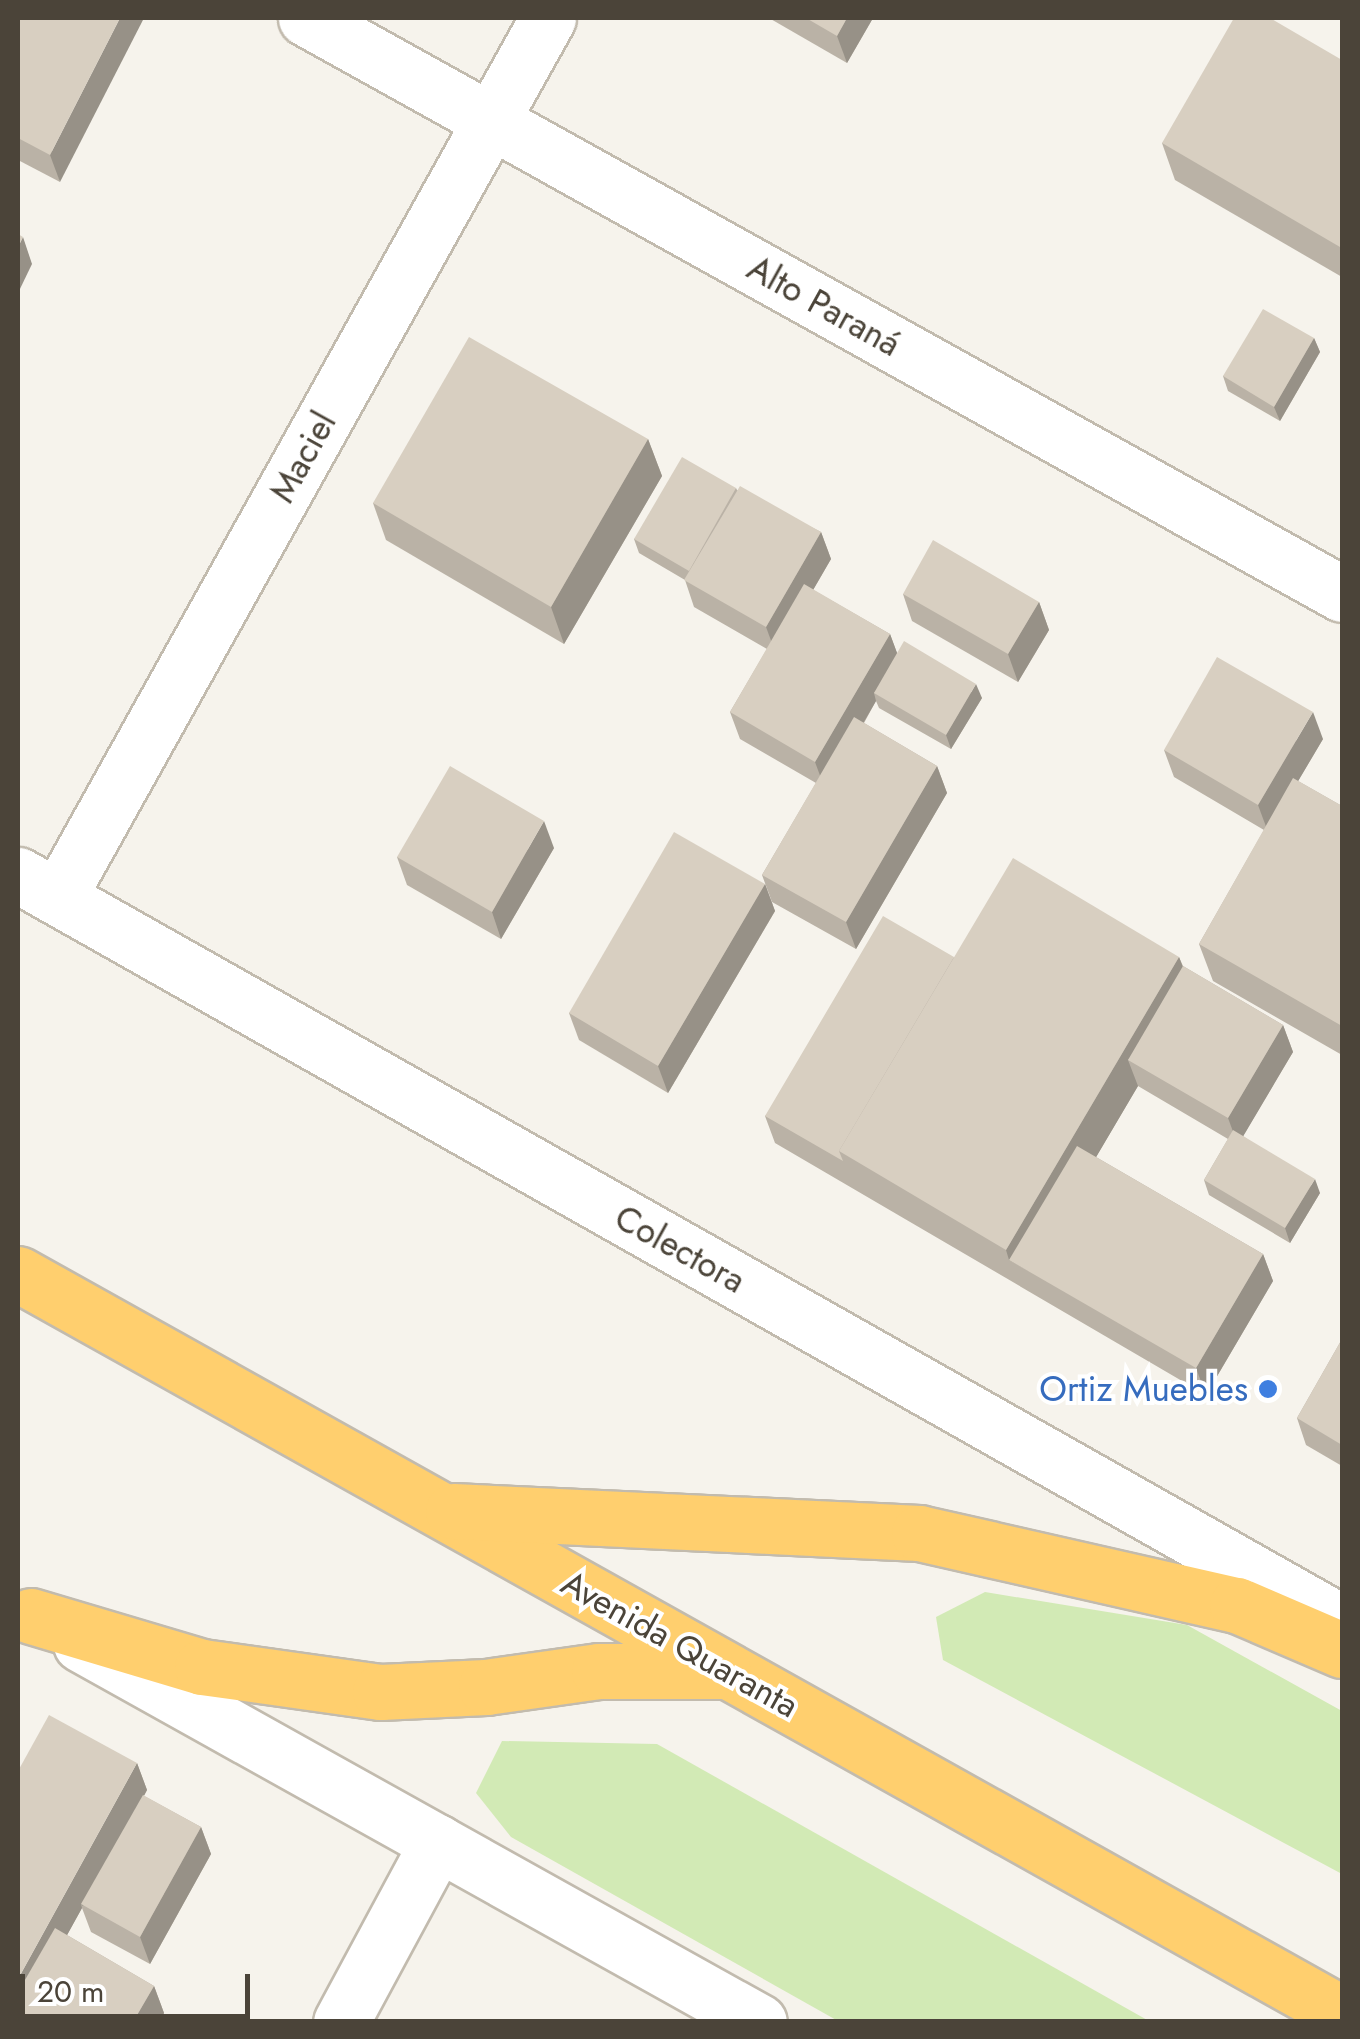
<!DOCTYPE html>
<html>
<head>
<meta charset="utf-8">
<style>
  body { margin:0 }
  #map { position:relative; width:1360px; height:2039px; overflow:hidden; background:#f6f3ec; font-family:Jost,sans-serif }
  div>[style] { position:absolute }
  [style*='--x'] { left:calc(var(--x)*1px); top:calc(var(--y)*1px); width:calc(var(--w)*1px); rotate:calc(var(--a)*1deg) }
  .green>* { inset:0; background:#d2eab5 }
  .roads { filter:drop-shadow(2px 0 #c2bbae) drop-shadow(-2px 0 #c2bbae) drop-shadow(0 2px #c2bbae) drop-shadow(0 -2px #c2bbae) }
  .minor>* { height:55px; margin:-27.5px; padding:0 27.5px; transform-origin:27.5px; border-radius:27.5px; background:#fff }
  .highway>* { height:55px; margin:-27.5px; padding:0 27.5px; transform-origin:27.5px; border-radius:27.5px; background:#ffcf6e }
  .wall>* { inset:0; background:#bab2a6 }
  .shaded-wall>* { inset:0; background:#979187 }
  .building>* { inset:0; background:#d8cfc1 }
  .dots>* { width:28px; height:28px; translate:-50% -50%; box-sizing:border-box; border:5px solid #fff; border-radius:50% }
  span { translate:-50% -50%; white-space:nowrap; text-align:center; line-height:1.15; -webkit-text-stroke:8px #fff; paint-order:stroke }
  .street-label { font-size:35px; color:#4b4439 }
  .shop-label { font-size:35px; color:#366cbe }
  .right { translate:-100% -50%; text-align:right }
  .frame { position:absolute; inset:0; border:20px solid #4b4439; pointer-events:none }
  .scale { position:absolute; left:20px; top:1974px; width:230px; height:45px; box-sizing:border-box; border:5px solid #4b4439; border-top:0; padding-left:12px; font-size:30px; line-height:35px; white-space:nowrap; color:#4b4439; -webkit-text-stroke:8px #fff; paint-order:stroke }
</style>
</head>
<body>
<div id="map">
  <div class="green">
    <i style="clip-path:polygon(985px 1592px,1187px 1625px,1342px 1711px,1342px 1874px,943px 1660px,936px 1617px)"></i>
    <i style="clip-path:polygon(502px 1741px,657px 1744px,1149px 2021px,838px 2021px,511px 1837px,476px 1793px)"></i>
  </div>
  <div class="roads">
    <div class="minor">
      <i style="--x:306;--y:18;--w:1185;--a:29.07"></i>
      <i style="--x:18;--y:875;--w:1521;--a:29.46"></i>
      <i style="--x:58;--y:897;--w:1006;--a:-60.86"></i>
      <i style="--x:81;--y:1644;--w:776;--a:29.14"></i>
      <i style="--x:341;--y:2022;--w:204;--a:-61.7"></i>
    </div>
    <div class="highway">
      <i style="--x:18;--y:1274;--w:1517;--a:29.2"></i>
      <i style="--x:453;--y:1511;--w:467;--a:2.7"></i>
      <i style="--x:919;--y:1533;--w:326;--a:12.8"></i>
      <i style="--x:1237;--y:1605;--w:114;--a:23.2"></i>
      <i style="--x:31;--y:1616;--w:178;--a:16.6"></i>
      <i style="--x:202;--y:1667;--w:180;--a:8"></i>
      <i style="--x:380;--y:1692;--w:106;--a:-2.7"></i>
      <i style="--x:486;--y:1687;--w:114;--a:-8.1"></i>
      <i style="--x:599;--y:1671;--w:124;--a:0"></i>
    </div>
  </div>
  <div class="wall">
    <i style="clip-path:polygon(18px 18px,60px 182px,18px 160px)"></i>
    <i style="clip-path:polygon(769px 18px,873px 18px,847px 63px)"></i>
    <i style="clip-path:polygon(1342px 60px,1342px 277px,1175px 180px,1162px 143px)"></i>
    <i style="clip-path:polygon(1314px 338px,1320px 352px,1280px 421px,1228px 391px,1223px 376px)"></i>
    <i style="clip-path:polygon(648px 439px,662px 476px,564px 644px,386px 540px,373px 503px)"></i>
    <i style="clip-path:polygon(736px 488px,737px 490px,821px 532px,831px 559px,813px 590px,890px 634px,897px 653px,982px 698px,951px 749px,879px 708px,876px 701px,864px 723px,937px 766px,947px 793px,856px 949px,772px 902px,762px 875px,816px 783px,740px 739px,730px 712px,767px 649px,694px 607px,685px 580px,639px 553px,634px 539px)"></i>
    <i style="clip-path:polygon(903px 594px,1039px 602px,1049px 630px,1018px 682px,912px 621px)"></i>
    <i style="clip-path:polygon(1323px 739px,1298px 781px,1342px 806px,1342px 1055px,1213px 981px,1199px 944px,1264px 830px,1174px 777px,1164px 750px)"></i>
    <i style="clip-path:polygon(554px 848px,501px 939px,407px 885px,397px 857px)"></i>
    <i style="clip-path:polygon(765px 884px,775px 911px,668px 1093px,579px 1040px,569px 1013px)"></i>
    <i style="clip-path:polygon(954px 957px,1179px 957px,1183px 966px,1283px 1025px,1293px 1052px,1243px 1136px,1320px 1193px,1290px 1243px,1209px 1195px,1204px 1180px,1228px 1139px,1138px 1086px,1096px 1157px,1263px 1254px,1273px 1281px,1206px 1395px,775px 1143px,765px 1116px)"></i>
    <i style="clip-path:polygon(1342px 1339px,1342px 1466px,1306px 1445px,1297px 1418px)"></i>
    <i style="clip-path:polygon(137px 1763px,147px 1790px,144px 1796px,201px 1827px,211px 1854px,150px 1964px,91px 1932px,82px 1908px,67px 1935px,154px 1986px,164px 2013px,159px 2022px,18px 2022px)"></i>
  </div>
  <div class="shaded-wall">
    <i style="clip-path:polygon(120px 18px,144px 18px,60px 182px,50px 155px)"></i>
    <i style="clip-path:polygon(847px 18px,873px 18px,847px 63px,837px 36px)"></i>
    <i style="clip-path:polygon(23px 237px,32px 264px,18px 293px,18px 247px)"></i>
    <i style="clip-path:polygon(1314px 338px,1320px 352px,1280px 421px,1274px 407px)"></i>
    <i style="clip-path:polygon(648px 439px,662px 476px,564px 644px,551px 607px)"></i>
    <i style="clip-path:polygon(821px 532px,831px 559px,776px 654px,766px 627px)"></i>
    <i style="clip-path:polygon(1039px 602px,1049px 630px,1018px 682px,1008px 654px)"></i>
    <i style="clip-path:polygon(890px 634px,900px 661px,874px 693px,876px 701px,825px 789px,815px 762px)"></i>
    <i style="clip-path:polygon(976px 684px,982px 698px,951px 749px,946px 735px)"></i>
    <i style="clip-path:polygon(1313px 712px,1323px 739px,1268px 832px,1258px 805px)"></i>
    <i style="clip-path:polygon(937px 766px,947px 793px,856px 949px,846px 922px)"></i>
    <i style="clip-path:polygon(544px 821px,554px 848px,501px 939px,492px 912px)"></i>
    <i style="clip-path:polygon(765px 884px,775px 911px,668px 1093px,658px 1066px)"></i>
    <i style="clip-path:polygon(1179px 957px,1193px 994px,1128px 1060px,1138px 1086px,1029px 1271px,1009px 1260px,1006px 1250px)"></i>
    <i style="clip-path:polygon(1283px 1025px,1293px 1052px,1238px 1145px,1228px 1118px)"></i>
    <i style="clip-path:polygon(1315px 1179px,1320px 1193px,1290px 1243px,1285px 1228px)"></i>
    <i style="clip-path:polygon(1263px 1254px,1273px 1281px,1206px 1395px,1196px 1368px)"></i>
    <i style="clip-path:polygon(137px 1763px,147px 1790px,83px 1906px,81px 1904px,82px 1908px,23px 2015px,18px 2001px,18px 1979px)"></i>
    <i style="clip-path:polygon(201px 1827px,211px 1854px,150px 1964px,140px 1937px)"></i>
    <i style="clip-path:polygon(154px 1986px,164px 2013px,159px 2022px,133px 2022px)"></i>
  </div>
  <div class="building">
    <i style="clip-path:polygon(18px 18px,120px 18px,50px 155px,18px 138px)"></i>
    <i style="clip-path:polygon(806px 18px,847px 18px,837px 36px)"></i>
    <i style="clip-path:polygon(1234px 18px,1270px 18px,1342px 60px,1342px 243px,1340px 247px,1162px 143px)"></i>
    <i style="clip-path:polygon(18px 234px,23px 237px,18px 247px)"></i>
    <i style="clip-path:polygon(1263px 309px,1314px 338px,1274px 407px,1223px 376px)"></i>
    <i style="clip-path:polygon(469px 337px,648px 439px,551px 607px,373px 503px)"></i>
    <i style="clip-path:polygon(682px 457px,736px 488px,689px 571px,634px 539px)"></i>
    <i style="clip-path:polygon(740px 486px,821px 532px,766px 627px,684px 580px)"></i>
    <i style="clip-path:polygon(933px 540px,1039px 602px,1008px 654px,903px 594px)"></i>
    <i style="clip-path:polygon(804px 584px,890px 634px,815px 762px,730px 712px)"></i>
    <i style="clip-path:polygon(904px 641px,976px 684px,946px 735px,874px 693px)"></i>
    <i style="clip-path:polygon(1217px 657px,1313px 712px,1258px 805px,1164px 750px)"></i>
    <i style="clip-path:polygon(854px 717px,937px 766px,846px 922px,762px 875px)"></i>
    <i style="clip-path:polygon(450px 766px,544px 821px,492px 912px,397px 857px)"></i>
    <i style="clip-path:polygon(1293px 778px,1342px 806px,1342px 1026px,1199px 944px)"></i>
    <i style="clip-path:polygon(674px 832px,765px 884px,658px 1066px,569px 1013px)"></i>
    <i style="clip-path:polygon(1013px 858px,1179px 957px,1006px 1250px,839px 1151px)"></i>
    <i style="clip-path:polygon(883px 916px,954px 957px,839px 1151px,843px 1161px,765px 1116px)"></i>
    <i style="clip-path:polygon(1183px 966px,1283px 1025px,1228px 1118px,1128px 1060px)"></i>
    <i style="clip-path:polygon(1233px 1130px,1315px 1179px,1285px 1228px,1204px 1180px)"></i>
    <i style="clip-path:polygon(1077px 1146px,1263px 1254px,1196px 1368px,1009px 1260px)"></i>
    <i style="clip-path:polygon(1342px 1339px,1342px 1445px,1297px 1418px)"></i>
    <i style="clip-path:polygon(49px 1715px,137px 1763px,18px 1979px,18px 1771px)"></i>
    <i style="clip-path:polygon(143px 1795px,201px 1827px,140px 1937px,81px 1904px)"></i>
    <i style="clip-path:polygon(55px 1928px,154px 1986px,133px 2022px,18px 2022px,18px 1992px)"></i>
  </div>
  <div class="dots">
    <i style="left:1268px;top:1389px;background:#3f7fe0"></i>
  </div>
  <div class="street-label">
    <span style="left:824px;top:306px;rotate:29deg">Alto Paraná</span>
    <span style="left:303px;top:457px;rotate:-61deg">Maciel</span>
    <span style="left:680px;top:1249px;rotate:29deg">Colectora</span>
    <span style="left:680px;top:1644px;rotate:29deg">Avenida Quaranta</span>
  </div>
  <div class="shop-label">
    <span class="right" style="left:1248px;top:1389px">Ortiz Muebles</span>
  </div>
  <div class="frame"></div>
  <div class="scale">20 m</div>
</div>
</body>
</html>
